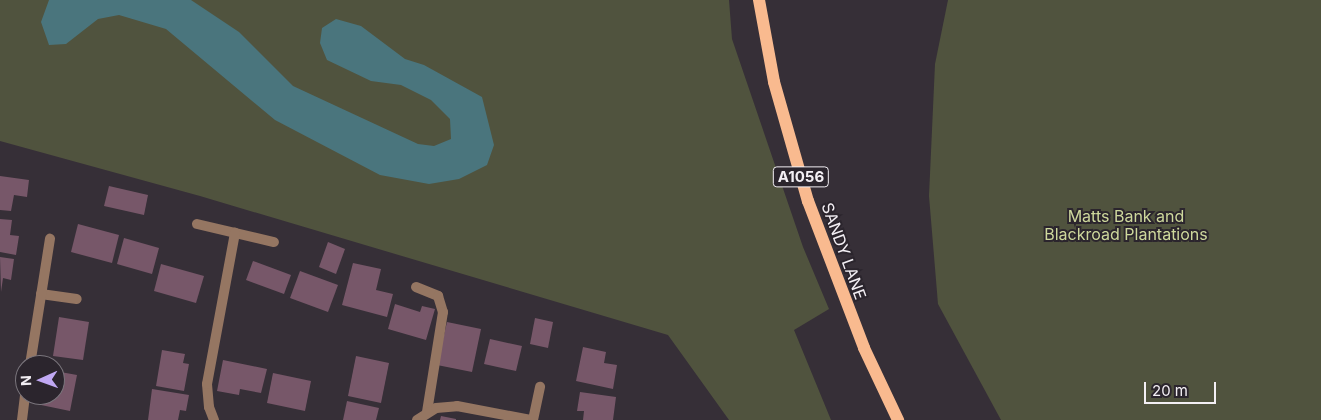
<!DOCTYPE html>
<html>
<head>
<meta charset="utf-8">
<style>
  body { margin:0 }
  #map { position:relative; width:1321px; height:420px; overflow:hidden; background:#362f37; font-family:Inter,sans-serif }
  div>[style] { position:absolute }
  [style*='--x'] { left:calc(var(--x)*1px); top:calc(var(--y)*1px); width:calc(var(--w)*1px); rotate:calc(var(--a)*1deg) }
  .green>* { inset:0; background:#50533e }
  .water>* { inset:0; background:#4a757d }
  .building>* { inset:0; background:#775769 }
  .service>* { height:10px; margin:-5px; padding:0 5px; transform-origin:5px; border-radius:5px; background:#957662 }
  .minor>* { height:10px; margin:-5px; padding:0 5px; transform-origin:5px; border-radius:5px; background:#957662 }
  .primary>* { height:12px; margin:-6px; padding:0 6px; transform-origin:6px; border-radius:6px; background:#f9ba8f }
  span { translate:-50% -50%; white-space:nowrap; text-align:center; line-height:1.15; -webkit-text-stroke:4px #2b252d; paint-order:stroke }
  .shield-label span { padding:1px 4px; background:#2b252d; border:1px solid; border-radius:4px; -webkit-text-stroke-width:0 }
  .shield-label { font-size:15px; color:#f3eff4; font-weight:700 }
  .park-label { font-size:16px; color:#ced89c }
  .street-label { font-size:16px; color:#f3eff4 }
  .north { position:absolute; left:15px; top:355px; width:50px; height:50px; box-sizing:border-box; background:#2b252d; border:1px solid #7b767d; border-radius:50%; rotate:268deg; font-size:14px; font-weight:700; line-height:20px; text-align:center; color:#f3eff4 }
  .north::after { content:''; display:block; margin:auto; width:18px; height:22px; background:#c0a8f3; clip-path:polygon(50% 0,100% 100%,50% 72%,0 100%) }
  .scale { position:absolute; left:1144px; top:382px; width:72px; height:22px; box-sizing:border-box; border:2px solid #f3eff4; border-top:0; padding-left:6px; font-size:15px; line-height:18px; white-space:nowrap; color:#f3eff4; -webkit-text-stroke:4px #2b252d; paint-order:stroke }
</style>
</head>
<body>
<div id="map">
  <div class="green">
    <i style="clip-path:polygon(0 0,729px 0,732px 39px,803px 247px,829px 309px,794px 330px,831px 420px,729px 420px,668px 335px,200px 196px,0 141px)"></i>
    <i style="clip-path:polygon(948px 0,1321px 0,1321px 420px,1001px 420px,938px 304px,929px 196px,935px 64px)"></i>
  </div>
  <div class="water">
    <i style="clip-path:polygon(49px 0,191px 0,239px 32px,293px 86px,418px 144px,434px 146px,451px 139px,450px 119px,431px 100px,401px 85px,371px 81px,327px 60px,320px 43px,322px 28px,336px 19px,361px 26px,405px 59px,424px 65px,482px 97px,494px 145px,487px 165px,459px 179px,429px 184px,380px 175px,275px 120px,166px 29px,119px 15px,98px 19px,66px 44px,49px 45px,41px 22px)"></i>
  </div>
  <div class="building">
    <i style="clip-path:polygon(0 176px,29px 180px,27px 197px,14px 195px,11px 211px,0 210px)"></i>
    <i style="clip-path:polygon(109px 186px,148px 195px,144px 215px,104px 206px)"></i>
    <i style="clip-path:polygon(0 219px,12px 220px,10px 235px,19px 236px,16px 255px,0 252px)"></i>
    <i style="clip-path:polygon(78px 224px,119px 235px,112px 263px,71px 252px)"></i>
    <i style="clip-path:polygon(124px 238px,159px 248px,152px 274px,117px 264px)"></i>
    <i style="clip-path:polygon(328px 242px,345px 249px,336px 274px,319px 267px)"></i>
    <i style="clip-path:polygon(0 257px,14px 259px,11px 280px,3px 278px,1px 292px)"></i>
    <i style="clip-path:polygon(253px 261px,291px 275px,284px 294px,246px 280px)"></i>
    <i style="clip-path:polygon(353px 263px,381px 269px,376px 290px,393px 294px,387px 317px,342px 305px)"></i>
    <i style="clip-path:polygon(161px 264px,204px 276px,196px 303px,154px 291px)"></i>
    <i style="clip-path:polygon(300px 271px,338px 285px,328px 312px,290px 298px)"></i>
    <i style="clip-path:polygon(395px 304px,420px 312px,422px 306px,435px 309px,426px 340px,388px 329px)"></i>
    <i style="clip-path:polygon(59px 317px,89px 322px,83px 360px,53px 356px)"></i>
    <i style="clip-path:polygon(535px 318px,553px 322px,548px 348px,530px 344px)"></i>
    <i style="clip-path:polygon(447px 322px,481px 329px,472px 372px,437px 365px)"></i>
    <i style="clip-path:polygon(490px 339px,522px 346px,516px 371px,484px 364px)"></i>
    <i style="clip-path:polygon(583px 347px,606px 352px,604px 363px,617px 365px,613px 389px,576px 381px)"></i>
    <i style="clip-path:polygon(162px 350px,185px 354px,183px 363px,189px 364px,184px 391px,156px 386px)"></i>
    <i style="clip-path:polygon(356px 356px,389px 363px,381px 403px,348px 396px)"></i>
    <i style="clip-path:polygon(223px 360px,267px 369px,261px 393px,240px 389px,239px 395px,217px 391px)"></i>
    <i style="clip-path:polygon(55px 371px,77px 375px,70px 411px,41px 405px,43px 395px,55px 395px)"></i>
    <i style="clip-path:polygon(273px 373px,311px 381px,305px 411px,267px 403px)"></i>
    <i style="clip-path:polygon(152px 389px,189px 395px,186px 411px,180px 410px,178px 420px,148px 420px)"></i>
    <i style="clip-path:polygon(580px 392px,616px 397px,613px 420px,583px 420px,584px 411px,577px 411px)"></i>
    <i style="clip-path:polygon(347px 401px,379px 408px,376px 420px,343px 420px)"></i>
    <i style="clip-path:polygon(441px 416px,456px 419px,456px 420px,440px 420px)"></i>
  </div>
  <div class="service">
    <i style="--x:416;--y:287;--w:24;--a:22"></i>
    <i style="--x:438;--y:296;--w:17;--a:73"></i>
    <i style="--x:443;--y:312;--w:101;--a:99.1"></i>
  </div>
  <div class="minor">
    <i style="--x:197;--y:224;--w:79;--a:13.2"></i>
    <i style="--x:41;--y:294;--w:36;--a:8"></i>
    <i style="--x:30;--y:365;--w:128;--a:-81"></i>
    <i style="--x:22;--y:420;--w:25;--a:-83"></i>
    <i style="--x:214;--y:420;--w:14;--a:-111"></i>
    <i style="--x:209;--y:407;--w:23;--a:-95"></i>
    <i style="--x:207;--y:384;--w:154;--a:-79.5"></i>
    <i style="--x:417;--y:420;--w:22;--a:-32"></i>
    <i style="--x:436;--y:408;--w:21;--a:-5"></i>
    <i style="--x:457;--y:406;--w:75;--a:10.7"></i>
    <i style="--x:533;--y:420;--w:34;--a:-78"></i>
  </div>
  <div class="primary">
    <i style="--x:759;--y:0;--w:83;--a:79.6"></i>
    <i style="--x:774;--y:82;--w:124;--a:74.1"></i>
    <i style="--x:808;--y:201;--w:157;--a:69.1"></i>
    <i style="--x:864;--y:348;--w:80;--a:64.7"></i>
  </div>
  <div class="shield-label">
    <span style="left:801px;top:177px">A1056</span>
  </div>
  <div class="park-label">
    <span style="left:1126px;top:225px">Matts Bank and<br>Blackroad Plantations</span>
  </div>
  <div class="street-label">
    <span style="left:844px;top:251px;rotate:70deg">SANDY LANE</span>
  </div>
  <div class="north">N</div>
  <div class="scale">20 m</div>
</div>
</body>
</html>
